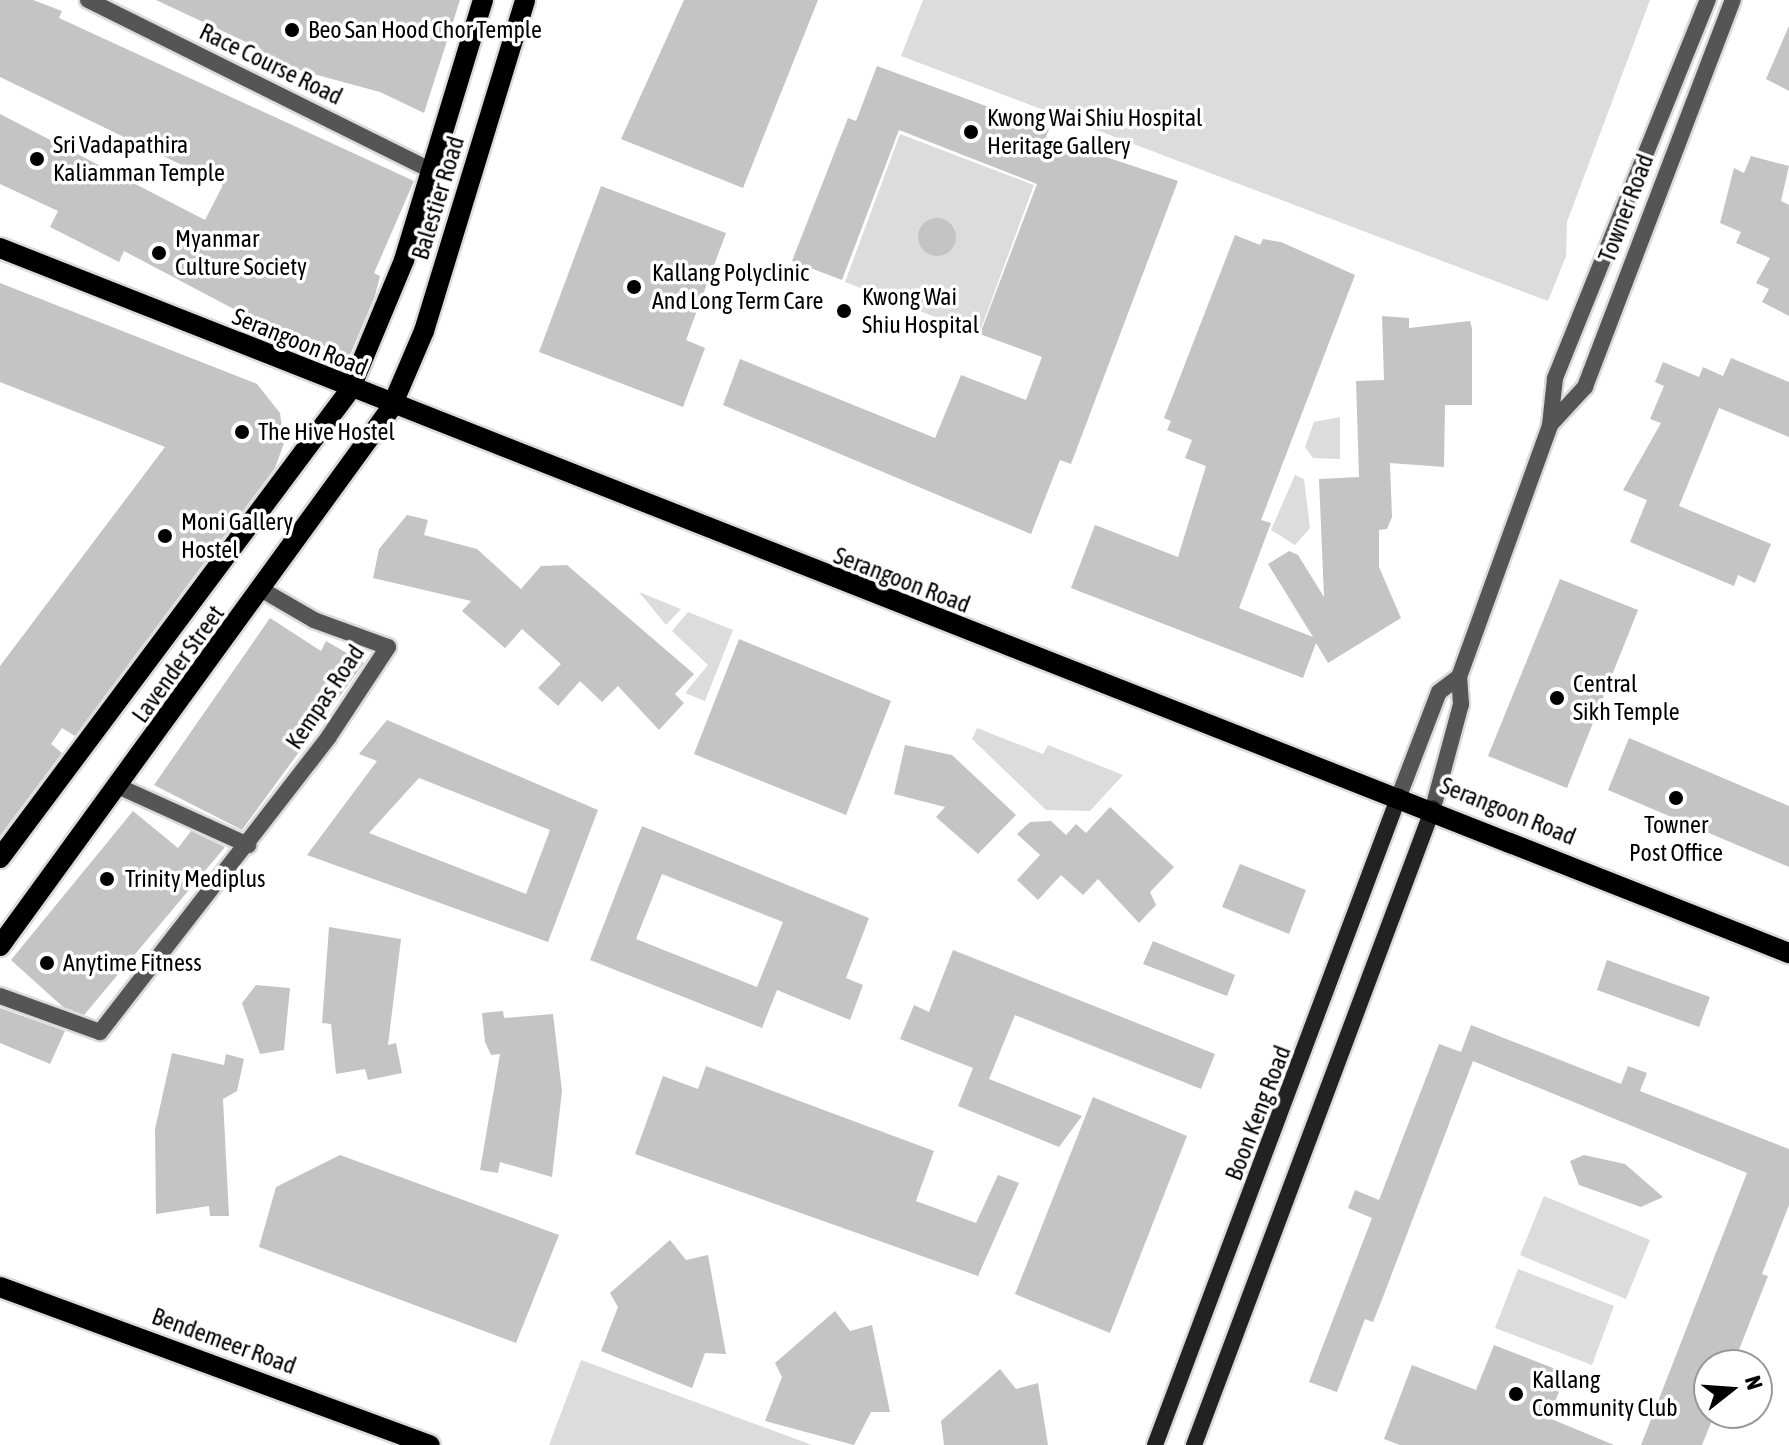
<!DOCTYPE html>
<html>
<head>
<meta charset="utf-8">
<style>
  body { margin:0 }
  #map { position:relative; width:1789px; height:1445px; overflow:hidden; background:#fff; font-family:"Asap Condensed",sans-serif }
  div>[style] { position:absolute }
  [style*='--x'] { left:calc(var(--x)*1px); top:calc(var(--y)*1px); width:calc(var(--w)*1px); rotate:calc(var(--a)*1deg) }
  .green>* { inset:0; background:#dcdcdc }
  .building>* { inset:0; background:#c4c4c4 }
  .round { border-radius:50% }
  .roads { filter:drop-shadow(2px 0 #dbdbdb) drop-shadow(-2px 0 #dbdbdb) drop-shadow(0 2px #dbdbdb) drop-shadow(0 -2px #dbdbdb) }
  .street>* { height:16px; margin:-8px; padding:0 8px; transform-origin:8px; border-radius:8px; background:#555 }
  .secondary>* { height:16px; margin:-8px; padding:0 8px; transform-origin:8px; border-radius:8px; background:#222 }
  .primary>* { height:20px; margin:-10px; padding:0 10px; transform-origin:10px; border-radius:10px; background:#000 }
  .dots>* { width:22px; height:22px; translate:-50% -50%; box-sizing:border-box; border:4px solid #fff; border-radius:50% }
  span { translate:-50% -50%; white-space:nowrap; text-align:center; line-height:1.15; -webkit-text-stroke:7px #fff; paint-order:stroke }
  .poi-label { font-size:24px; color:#000 }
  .left { translate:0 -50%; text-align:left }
  .street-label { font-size:24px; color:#000 }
  .north { position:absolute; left:1693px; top:1349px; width:80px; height:80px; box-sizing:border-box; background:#fff; border:2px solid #999; border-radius:50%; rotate:73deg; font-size:22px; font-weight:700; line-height:32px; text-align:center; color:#000 }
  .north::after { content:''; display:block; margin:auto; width:28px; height:36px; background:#000; clip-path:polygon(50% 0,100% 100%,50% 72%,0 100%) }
</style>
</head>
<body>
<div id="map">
  <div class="green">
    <i style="clip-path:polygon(923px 0,1650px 0,1567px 222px,1566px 256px,1548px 301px,901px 56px)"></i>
    <i style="clip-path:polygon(900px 134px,1034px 185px,979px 334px,845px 282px)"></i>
    <i style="clip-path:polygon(1340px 417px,1340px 459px,1313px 458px,1305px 447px,1314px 422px)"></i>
    <i style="clip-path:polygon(1295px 475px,1304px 479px,1310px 528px,1295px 545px,1271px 530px)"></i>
    <i style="clip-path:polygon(639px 592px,681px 609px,666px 625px)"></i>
    <i style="clip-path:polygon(688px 612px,733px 630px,705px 701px,685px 693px,708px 665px,672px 631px)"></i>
    <i style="clip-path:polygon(977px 728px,1043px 754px,1048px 745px,1123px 775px,1090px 811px,1046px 810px,972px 739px)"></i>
    <i style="clip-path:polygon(1544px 1196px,1650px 1240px,1626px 1299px,1520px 1255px)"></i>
    <i style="clip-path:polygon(1518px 1269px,1614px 1306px,1592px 1365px,1495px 1328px)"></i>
    <i style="clip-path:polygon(581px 1360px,812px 1445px,549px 1445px)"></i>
  </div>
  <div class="building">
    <i style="clip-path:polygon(0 0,33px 0,62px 11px,59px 18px,414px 181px,374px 273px,380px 276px,375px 296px,350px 355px,315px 352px,124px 251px,119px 262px,50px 227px,58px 211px,0 184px,0 114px,205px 220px,223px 185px,0 77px)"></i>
    <i style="clip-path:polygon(156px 0,460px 0,424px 113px,380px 92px,258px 59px,261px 49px)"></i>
    <i style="clip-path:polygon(684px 0,818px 0,743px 188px,621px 139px)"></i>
    <i style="clip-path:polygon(1789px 26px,1789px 91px,1766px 79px)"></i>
    <i style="clip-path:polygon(877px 66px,1049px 129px,1046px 137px,1178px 181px,1071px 464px,1060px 460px,1031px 534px,723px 405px,740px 359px,935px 438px,961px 375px,1026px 400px,1042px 357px,980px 334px,1037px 184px,899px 130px,842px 280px,792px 261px,848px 118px,856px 121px)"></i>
    <i style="clip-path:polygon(1751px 156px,1789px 166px,1781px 201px,1789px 205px,1789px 316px,1762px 302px,1769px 289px,1756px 283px,1770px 258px,1736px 243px,1741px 232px,1720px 223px,1734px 168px,1744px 173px)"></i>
    <i style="clip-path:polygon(601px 186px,726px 233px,686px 340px,705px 348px,683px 407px,539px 352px)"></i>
    <i class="round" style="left:918px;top:218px;width:38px;height:38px"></i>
    <i style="clip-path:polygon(1235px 235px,1260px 245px,1263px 239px,1281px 242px,1355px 275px,1261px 520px,1271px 523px,1239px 608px,1313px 637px,1268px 564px,1289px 551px,1298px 555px,1324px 597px,1319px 479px,1359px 477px,1356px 381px,1384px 380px,1382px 316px,1409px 318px,1409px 328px,1470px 321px,1472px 329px,1472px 405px,1445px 405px,1444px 467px,1390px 463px,1392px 517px,1387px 529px,1379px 530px,1379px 567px,1401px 618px,1328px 663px,1316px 643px,1303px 678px,1071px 588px,1095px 525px,1178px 557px,1206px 466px,1185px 458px,1192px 440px,1167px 430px,1171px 421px,1164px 418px)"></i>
    <i style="clip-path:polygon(0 283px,257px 384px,280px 413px,284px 443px,275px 468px,75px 736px,62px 728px,51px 744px,62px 753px,0 836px,0 666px,165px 447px,0 382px)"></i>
    <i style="clip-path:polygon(1731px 358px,1789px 382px,1789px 437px,1719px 408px,1679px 506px,1771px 544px,1755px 583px,1738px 575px,1734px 586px,1630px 542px,1647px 500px,1623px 490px,1661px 423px,1650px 419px,1664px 386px,1655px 382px,1663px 362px,1699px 377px,1703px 367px,1723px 376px)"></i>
    <i style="clip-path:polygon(407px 515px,428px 520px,424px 535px,477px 549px,521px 589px,541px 566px,567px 565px,694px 674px,675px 694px,684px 703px,659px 730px,618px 686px,602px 702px,580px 681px,558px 706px,538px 688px,561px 664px,522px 629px,505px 648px,462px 611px,471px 601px,373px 578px,379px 549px)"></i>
    <i style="clip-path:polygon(1560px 579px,1638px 610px,1567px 788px,1488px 756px)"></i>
    <i style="clip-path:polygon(270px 618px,321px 651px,326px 641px,364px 663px,242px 830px,154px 785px)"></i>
    <i style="clip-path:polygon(739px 639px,891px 701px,846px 815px,694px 754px)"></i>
    <i style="clip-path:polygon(evenodd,387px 720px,598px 810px,548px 942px,307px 855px,377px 761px,359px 754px,387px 720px,419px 778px,550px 830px,526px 894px,369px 833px,419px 778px)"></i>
    <i style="clip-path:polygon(1629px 738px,1789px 806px,1789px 867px,1608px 790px)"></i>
    <i style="clip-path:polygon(905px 745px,952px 755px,1016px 815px,978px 854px,936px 817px,945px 807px,894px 794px)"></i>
    <i style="clip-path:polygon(1110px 807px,1174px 867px,1150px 892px,1156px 905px,1139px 923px,1098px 879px,1083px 895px,1061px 875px,1038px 900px,1017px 880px,1040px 855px,1017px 834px,1030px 822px,1051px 821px,1066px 835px,1076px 824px,1086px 833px)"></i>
    <i style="clip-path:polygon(133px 811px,178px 848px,191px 831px,225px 847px,84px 1015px,63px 1007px,11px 960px)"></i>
    <i style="clip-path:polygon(evenodd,642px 826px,869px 918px,846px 978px,863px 985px,850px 1020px,777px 990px,762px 1028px,590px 960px,642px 826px,662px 874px,783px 922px,757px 987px,636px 939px,662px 874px)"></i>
    <i style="clip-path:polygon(1240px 864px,1306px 890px,1289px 934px,1222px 907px)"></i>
    <i style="clip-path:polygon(329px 927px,401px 939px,388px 1045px,396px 1043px,402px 1073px,368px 1080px,365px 1069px,336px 1074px,331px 1024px,322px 1023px)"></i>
    <i style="clip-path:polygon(1153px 941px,1235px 975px,1227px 996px,1143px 964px)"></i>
    <i style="clip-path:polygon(953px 950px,1215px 1054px,1201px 1089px,1015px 1015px,989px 1079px,1082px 1116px,1059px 1147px,958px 1106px,973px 1068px,900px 1039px,914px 1005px,929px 1012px)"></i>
    <i style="clip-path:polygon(1607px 960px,1710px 997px,1699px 1027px,1597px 990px)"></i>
    <i style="clip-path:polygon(256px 985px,290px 988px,284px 1050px,260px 1054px,242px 1003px)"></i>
    <i style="clip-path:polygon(0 1008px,65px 1031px,50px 1064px,0 1043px)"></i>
    <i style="clip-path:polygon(503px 1011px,504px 1018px,553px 1014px,562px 1091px,552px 1177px,500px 1162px,498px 1173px,480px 1170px,500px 1054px,491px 1055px,485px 1042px,482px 1013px)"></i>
    <i style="clip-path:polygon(1471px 1025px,1621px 1084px,1628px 1066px,1647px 1073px,1640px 1091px,1789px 1149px,1789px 1205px,1762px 1274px,1768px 1276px,1733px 1365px,1709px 1365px,1709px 1413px,1715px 1413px,1702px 1445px,1641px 1445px,1747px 1173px,1473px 1061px,1383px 1297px,1373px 1322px,1365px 1319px,1337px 1392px,1309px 1382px,1372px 1218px,1348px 1208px,1355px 1190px,1379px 1200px,1439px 1044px,1461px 1052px)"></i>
    <i style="clip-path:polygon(172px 1053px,224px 1065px,226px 1054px,244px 1059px,237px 1091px,223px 1099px,229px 1216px,210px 1216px,209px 1206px,156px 1214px,155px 1129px)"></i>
    <i style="clip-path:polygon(706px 1066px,934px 1151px,916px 1201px,976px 1223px,998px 1175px,1019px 1183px,978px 1276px,635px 1154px,663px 1076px,698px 1089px)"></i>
    <i style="clip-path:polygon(1093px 1097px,1187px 1136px,1110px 1333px,1015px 1294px)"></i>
    <i style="clip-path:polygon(340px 1155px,559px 1235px,516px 1343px,259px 1247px,276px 1187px)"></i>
    <i style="clip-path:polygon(1584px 1155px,1625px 1164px,1663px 1197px,1641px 1207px,1579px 1185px,1570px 1161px)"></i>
    <i style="clip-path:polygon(670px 1240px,686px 1260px,708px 1255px,726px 1354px,705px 1353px,692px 1388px,601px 1351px,618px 1307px,610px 1293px)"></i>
    <i style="clip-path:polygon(835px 1311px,850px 1331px,872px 1325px,890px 1412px,871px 1412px,854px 1445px,765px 1421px,782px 1377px,775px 1363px)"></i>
    <i style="clip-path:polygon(1494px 1345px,1566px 1373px,1549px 1418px,1614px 1445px,1400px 1445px,1384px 1439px,1412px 1365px,1476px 1390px)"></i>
    <i style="clip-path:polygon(1000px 1369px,1016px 1389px,1038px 1383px,1048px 1445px,944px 1445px,941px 1421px)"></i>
  </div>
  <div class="roads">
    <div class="street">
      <i style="--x:88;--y:0;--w:384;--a:26.4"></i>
      <i style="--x:1550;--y:425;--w:52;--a:-47.4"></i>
      <i style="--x:1585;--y:387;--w:414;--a:-69.1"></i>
      <i style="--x:120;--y:787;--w:141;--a:24.4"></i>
      <i style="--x:1399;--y:796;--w:111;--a:-69"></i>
      <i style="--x:1439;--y:692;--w:25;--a:-37"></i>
      <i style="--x:1433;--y:808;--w:108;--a:-74.9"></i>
      <i style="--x:1461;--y:704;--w:27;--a:-94"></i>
      <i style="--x:1459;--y:677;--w:268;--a:-70.1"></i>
      <i style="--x:1550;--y:425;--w:47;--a:-83.9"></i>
      <i style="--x:1555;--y:378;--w:408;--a:-68"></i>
      <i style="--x:0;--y:996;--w:106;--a:19.8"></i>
      <i style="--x:100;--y:1032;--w:372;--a:-52.2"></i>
      <i style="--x:328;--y:738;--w:109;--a:-56.6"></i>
      <i style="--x:388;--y:647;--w:79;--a:-160"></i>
      <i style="--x:314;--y:620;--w:58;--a:-149.9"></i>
    </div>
    <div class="secondary">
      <i style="--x:1155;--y:1445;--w:693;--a:-69.4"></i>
      <i style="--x:1194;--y:1445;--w:680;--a:-69.43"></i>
    </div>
    <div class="primary">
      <i style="--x:0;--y:248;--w:1923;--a:21.51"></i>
      <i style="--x:0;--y:858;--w:584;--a:-53.21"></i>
      <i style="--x:350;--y:390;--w:141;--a:-67.4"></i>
      <i style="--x:404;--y:260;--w:272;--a:-73.1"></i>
      <i style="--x:0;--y:946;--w:665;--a:-53.99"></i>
      <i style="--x:391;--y:408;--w:84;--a:-66.8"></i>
      <i style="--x:424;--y:331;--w:346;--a:-73"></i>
      <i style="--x:0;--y:1287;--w:458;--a:20.2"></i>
    </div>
  </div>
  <div class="dots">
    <i style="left:292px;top:30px;background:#000"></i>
    <i style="left:971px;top:132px;background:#000"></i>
    <i style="left:37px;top:159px;background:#000"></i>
    <i style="left:159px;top:253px;background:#000"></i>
    <i style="left:634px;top:287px;background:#000"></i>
    <i style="left:844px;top:311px;background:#000"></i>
    <i style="left:242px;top:432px;background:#000"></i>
    <i style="left:165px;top:536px;background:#000"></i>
    <i style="left:1557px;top:698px;background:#000"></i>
    <i style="left:1676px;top:798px;background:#000"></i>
    <i style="left:107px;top:879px;background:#000"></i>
    <i style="left:47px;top:963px;background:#000"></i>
    <i style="left:1516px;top:1394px;background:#000"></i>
  </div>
  <div class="poi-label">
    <span class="left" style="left:308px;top:30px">Beo San Hood Chor Temple</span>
    <span class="left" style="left:987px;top:132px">Kwong Wai Shiu Hospital<br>Heritage Gallery</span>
    <span class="left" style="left:53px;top:159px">Sri Vadapathira<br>Kaliamman Temple</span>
    <span class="left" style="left:175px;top:253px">Myanmar<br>Culture Society</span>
    <span class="left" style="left:652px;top:287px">Kallang Polyclinic<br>And Long Term Care</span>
    <span class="left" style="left:862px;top:311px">Kwong Wai<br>Shiu Hospital</span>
    <span class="left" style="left:258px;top:432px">The Hive Hostel</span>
    <span class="left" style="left:181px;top:536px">Moni Gallery<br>Hostel</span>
    <span class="left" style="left:1573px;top:698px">Central<br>Sikh Temple</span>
    <span style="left:1676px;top:839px">Towner<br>Post Office</span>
    <span class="left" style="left:125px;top:879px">Trinity Mediplus</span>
    <span class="left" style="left:63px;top:963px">Anytime Fitness</span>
    <span class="left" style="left:1532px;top:1394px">Kallang<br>Community Club</span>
  </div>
  <div class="street-label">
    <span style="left:271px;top:64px;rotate:26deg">Race Course Road</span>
    <span style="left:438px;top:198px;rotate:-73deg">Balestier Road</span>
    <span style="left:1626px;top:208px;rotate:-69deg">Towner Road</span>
    <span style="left:300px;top:342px;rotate:22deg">Serangoon Road</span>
    <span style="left:902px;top:580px;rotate:21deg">Serangoon Road</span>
    <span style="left:178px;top:664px;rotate:-54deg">Lavender Street</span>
    <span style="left:325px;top:697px;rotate:-56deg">Kempas Road</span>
    <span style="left:1508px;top:811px;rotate:22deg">Serangoon Road</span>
    <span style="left:1258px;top:1113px;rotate:-69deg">Boon Keng Road</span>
    <span style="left:224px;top:1341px;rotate:20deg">Bendemeer Road</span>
  </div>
  <div class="north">N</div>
</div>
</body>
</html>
